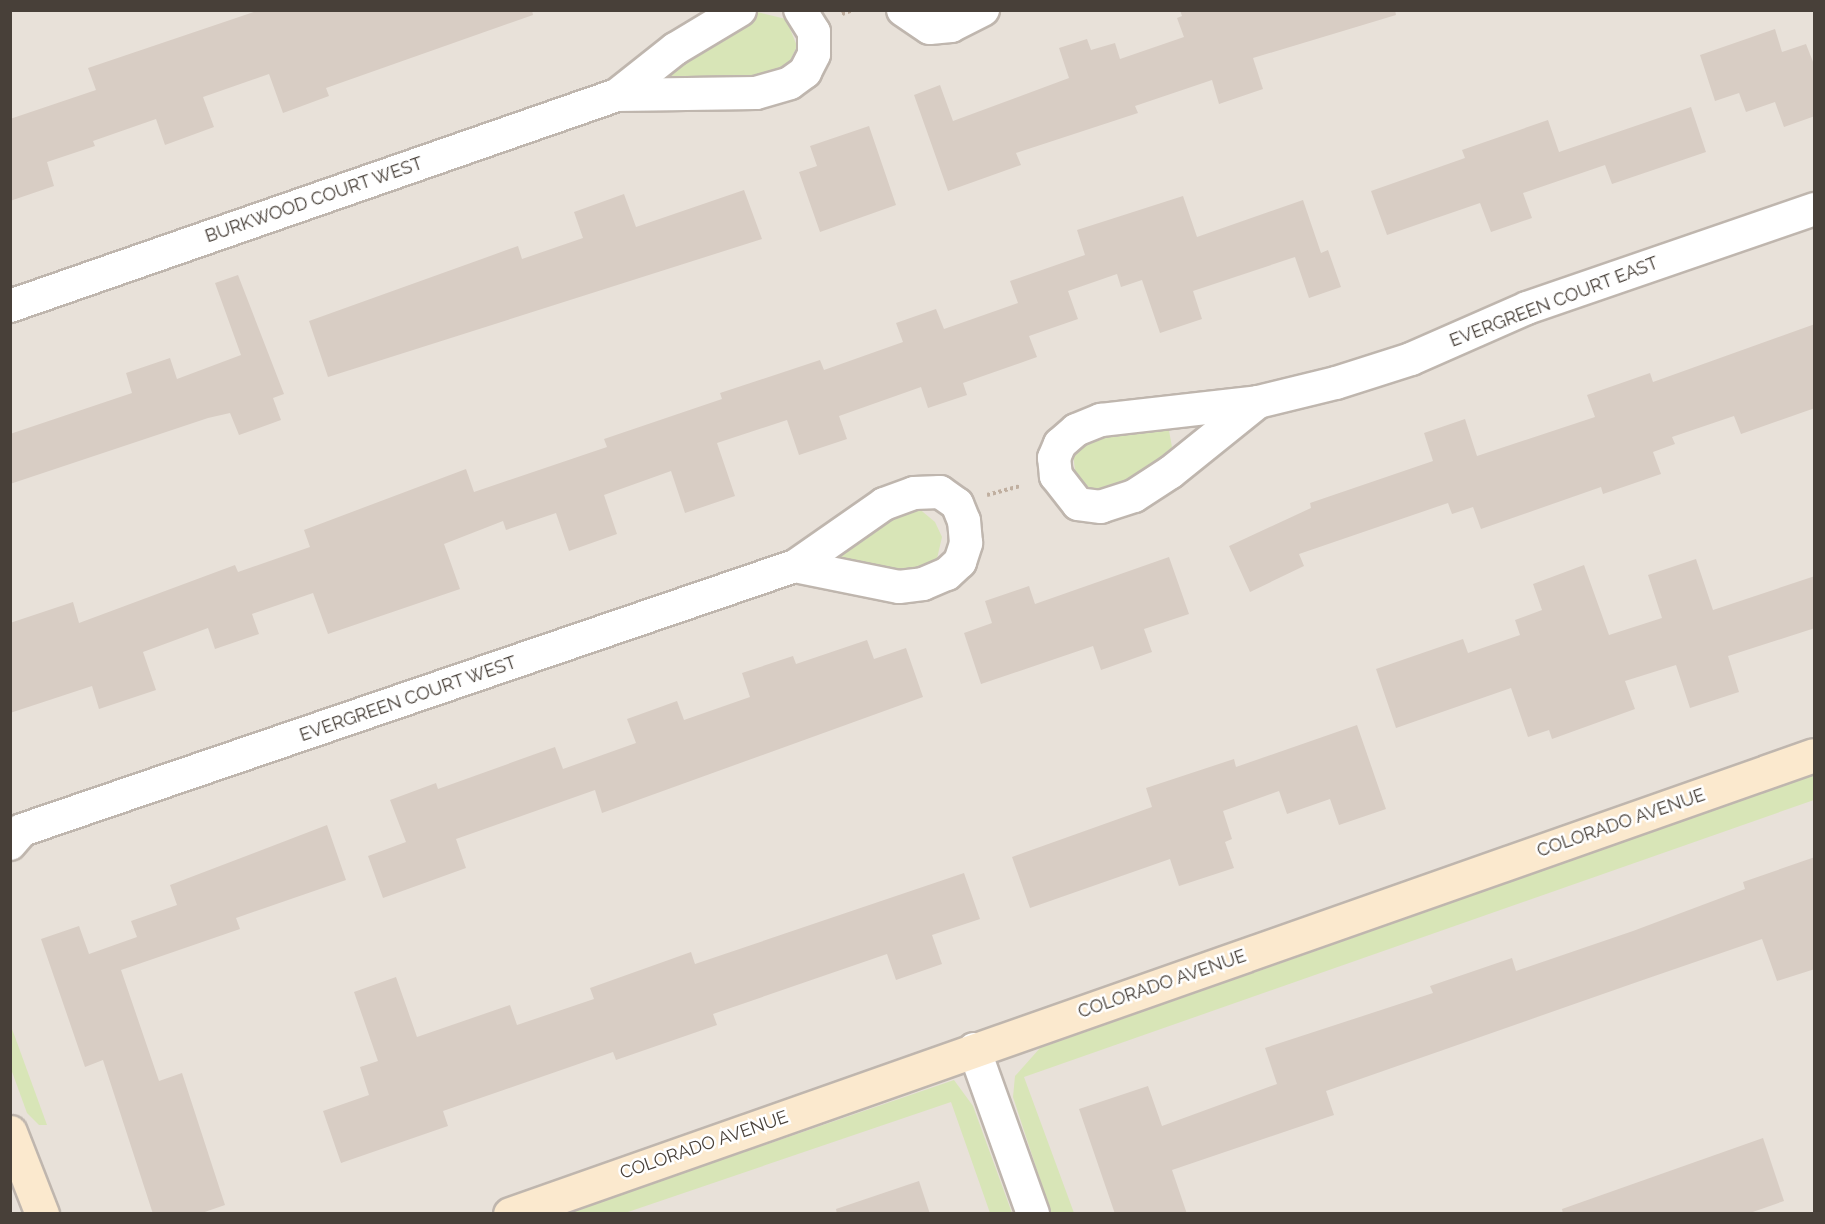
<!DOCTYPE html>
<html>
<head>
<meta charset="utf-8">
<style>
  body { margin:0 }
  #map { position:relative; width:1825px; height:1224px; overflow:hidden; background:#f4f0eb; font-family:Raleway,sans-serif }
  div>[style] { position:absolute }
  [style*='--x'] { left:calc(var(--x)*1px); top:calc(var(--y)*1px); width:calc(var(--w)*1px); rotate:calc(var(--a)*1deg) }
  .residential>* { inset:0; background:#e8e1d9 }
  .green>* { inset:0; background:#d8e5b7 }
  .building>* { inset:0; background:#d8cdc4 }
  .path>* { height:4px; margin-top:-2px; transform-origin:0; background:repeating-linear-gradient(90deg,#c0afa0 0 3px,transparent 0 6px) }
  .roads { filter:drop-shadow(2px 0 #bfb6ae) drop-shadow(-2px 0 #bfb6ae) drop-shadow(0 2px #bfb6ae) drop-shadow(0 -2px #bfb6ae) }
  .street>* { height:32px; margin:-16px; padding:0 16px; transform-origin:16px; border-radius:16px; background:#fff }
  .secondary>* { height:33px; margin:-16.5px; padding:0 16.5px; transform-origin:16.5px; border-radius:16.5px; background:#fbe9ce }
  span { translate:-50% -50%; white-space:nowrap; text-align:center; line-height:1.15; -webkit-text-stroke:5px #fff; paint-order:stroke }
  .street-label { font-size:18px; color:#484039 }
  .frame { position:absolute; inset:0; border:12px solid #484039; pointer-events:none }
</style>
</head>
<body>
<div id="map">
  <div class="residential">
    <i style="clip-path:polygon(11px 11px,1814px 11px,1814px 1213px,11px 1213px)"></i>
  </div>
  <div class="green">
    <i style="clip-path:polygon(757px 12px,786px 19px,797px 46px,790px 61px,771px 78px,660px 83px,663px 74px,737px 20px)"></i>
    <i style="clip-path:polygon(1168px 425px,1172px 447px,1129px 485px,1089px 491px,1076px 477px,1072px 447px,1085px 436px)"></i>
    <i style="clip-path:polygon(917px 507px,935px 522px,942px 537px,936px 563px,912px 577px,843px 565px,839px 548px,894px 510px)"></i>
    <i style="clip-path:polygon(1814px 775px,1814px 800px,1024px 1077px,1074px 1213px,1051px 1213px,1013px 1097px,1015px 1076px,1040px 1048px)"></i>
    <i style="clip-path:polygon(10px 1024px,15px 1037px,47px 1125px,39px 1125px,27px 1113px,11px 1069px)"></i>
    <i style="clip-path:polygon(954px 1080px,973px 1106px,1012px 1213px,990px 1213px,951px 1102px,625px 1213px,567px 1213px)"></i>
  </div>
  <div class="building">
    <i style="clip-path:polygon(260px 10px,532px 10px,533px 15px,326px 88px,329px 96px,283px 113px,269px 74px,203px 97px,214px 127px,165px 145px,156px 119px,93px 141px,95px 146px,47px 162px,54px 186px,10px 201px,10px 119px,96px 90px,88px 68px)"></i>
    <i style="clip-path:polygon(1180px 10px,1395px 10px,1396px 15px,1253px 58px,1263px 89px,1219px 104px,1212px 80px,1135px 106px,1138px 113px,1016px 153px,1021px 165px,948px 191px,914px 95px,940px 85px,953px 121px,1069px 78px,1059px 48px,1087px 39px,1091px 50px,1115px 43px,1120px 59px,1184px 37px,1177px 18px,1182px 16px)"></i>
    <i style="clip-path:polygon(1775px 29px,1782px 52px,1806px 44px,1815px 67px,1815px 116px,1784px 127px,1775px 102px,1746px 112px,1739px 93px,1715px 101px,1700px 55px)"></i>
    <i style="clip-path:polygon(1691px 107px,1706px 152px,1612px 184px,1605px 165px,1523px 193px,1532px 218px,1491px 232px,1480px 203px,1387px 235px,1371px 191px,1465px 158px,1462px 150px,1548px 120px,1559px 152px)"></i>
    <i style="clip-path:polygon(869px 126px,896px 205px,820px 232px,799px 172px,817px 166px,810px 146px)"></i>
    <i style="clip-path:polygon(744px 190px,762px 239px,328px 377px,309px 321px,518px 246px,522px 259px,583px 238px,574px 212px,624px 194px,636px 227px)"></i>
    <i style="clip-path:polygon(1183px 196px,1197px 237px,1303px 200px,1321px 253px,1328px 250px,1341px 287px,1309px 298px,1295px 257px,1193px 291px,1202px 319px,1160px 333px,1142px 280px,1121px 287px,1117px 274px,1068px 291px,1078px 319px,1029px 336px,1037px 357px,963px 383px,967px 395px,928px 408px,921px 387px,839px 416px,847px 439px,799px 455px,787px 420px,717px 443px,735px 496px,685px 513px,671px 471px,604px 495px,617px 534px,569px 551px,556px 513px,506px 530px,503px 521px,444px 544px,460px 589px,328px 634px,313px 593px,252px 614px,259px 634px,215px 649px,208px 628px,143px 652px,156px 690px,99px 709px,92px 686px,10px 713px,10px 623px,73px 602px,79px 623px,235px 565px,238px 572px,310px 547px,304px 530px,466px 469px,474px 492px,607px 447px,604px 439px,722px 399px,720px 393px,820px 360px,824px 370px,903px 342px,896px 323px,936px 309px,944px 329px,1018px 303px,1010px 281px,1085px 255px,1077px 230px)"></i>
    <i style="clip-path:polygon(238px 275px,284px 394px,273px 398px,281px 420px,239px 435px,230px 413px,208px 418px,10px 484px,10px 434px,132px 393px,126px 373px,170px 358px,177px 379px,241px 355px,215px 283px)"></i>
    <i style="clip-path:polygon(1815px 324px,1815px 408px,1741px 434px,1734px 416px,1672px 437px,1675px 444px,1653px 452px,1661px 474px,1603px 494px,1601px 487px,1481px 529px,1473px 507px,1452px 514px,1448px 503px,1299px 554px,1304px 566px,1250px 592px,1229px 546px,1311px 508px,1310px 503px,1433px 461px,1424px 433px,1465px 419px,1477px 456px,1595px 417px,1587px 395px,1650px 373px,1653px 382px)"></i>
    <i style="clip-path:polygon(1169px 557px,1189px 614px,1144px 629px,1152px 652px,1101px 670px,1093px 646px,981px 684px,964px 633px,992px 623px,985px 601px,1029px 586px,1035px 604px)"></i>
    <i style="clip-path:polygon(1696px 559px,1713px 610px,1815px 576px,1815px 628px,1728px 656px,1739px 692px,1690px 708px,1676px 665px,1625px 681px,1635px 709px,1552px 739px,1549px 730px,1528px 737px,1511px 688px,1396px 728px,1376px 669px,1463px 639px,1468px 653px,1520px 635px,1515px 620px,1542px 610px,1533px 584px,1584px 565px,1609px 635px,1662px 618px,1648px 575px)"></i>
    <i style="clip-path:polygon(867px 640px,874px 659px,906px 648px,923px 697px,602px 813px,595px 790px,456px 839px,466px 868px,383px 898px,368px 856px,406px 842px,390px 800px,436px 783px,438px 789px,555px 747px,563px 769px,636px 743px,627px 719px,677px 701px,684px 720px,750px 697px,742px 673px,793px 656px,796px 664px)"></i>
    <i style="clip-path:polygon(1357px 725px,1386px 809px,1339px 825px,1330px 799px,1287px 814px,1279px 791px,1223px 811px,1232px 839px,1225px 842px,1234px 868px,1179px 886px,1170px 859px,1030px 908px,1012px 857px,1152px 807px,1146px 788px,1234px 759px,1236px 767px)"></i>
    <i style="clip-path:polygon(327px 825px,346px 880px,236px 918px,240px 929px,121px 970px,159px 1081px,182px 1073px,225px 1205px,199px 1214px,153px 1214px,103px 1060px,85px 1067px,41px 939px,79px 926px,89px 954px,137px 937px,131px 921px,177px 905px,170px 885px)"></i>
    <i style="clip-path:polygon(1815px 857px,1815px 969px,1777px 981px,1762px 939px,1640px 981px,1326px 1091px,1334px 1115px,1172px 1170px,1187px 1214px,1115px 1214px,1079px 1109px,1148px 1086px,1162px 1126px,1277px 1084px,1265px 1048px,1433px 993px,1430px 986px,1512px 958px,1516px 971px,1633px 931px,1745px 889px,1743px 882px)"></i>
    <i style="clip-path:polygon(964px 873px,980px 919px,932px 935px,942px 964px,896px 980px,887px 954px,713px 1014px,717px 1025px,616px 1060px,613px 1052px,443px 1111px,448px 1126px,341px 1163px,323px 1111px,369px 1095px,360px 1067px,378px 1061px,354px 992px,396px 977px,417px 1037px,510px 1005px,517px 1025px,594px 999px,590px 988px,691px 952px,695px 964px)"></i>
    <i style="clip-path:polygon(1763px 1138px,1784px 1201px,1747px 1214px,1563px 1214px,1562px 1209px)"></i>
    <i style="clip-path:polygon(919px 1181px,930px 1214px,837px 1214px,836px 1209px)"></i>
  </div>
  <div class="path">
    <i style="--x:842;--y:14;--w:12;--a:-20"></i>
    <i style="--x:987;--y:495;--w:35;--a:-15"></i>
  </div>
  <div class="roads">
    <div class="street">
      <i style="--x:740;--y:10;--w:76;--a:149"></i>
      <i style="--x:675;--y:49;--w:74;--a:141.6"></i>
      <i style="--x:617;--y:95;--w:139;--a:-0.8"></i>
      <i style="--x:756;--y:93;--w:35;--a:-16"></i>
      <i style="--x:790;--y:83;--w:19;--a:-36"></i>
      <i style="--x:805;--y:72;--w:20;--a:-63"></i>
      <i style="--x:814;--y:54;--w:22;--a:-90"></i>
      <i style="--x:814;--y:32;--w:26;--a:-122"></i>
      <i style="--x:903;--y:10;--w:32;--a:34"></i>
      <i style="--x:930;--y:28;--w:21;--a:-5"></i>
      <i style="--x:951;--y:26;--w:36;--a:-27"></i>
      <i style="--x:10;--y:306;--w:643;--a:-19.17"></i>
      <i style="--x:1258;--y:402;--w:112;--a:141.2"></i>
      <i style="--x:1171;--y:472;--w:44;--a:147"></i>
      <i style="--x:1134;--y:496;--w:35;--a:162"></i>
      <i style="--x:1101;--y:507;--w:23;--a:-173"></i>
      <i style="--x:1078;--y:504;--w:36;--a:-128"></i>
      <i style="--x:1056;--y:476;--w:18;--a:-96"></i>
      <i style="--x:1054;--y:458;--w:15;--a:-67"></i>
      <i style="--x:1060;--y:444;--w:21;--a:-41"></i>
      <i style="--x:1076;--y:430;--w:27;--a:-22"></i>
      <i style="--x:1101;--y:420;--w:158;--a:-6.5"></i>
      <i style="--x:1258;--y:402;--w:80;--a:-13.7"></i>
      <i style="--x:1336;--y:383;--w:79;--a:-17.7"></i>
      <i style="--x:1411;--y:359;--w:127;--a:-23.7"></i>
      <i style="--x:1527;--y:308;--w:304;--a:-19"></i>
      <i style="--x:10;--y:844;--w:18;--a:-49"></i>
      <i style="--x:22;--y:830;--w:817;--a:-18.86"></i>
      <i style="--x:795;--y:566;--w:106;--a:11.4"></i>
      <i style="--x:899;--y:587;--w:24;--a:-7"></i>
      <i style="--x:923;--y:584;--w:26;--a:-23"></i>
      <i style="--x:947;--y:574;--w:18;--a:-43"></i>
      <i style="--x:960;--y:562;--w:20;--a:-72"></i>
      <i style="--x:966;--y:543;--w:22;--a:-95"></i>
      <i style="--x:964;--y:521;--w:18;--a:-112"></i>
      <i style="--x:957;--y:504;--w:21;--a:-145"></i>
      <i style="--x:940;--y:492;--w:26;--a:178"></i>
      <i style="--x:914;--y:493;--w:32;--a:160"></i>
      <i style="--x:884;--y:504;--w:108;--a:145.1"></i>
      <i style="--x:974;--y:1049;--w:175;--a:70.3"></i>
    </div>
    <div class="secondary">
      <i style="--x:10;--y:1132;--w:88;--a:68.7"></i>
      <i style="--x:510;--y:1214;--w:1382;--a:-19.39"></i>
    </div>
  </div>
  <div class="street-label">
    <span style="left:314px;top:200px;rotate:-19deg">BURKWOOD COURT WEST</span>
    <span style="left:1554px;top:302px;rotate:-21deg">EVERGREEN COURT EAST</span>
    <span style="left:408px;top:699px;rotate:-19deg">EVERGREEN COURT WEST</span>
    <span style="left:1621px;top:823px;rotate:-19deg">COLORADO AVENUE</span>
    <span style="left:1162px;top:984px;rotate:-19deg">COLORADO AVENUE</span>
    <span style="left:704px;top:1145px;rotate:-19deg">COLORADO AVENUE</span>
  </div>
  <div class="frame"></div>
</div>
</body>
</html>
